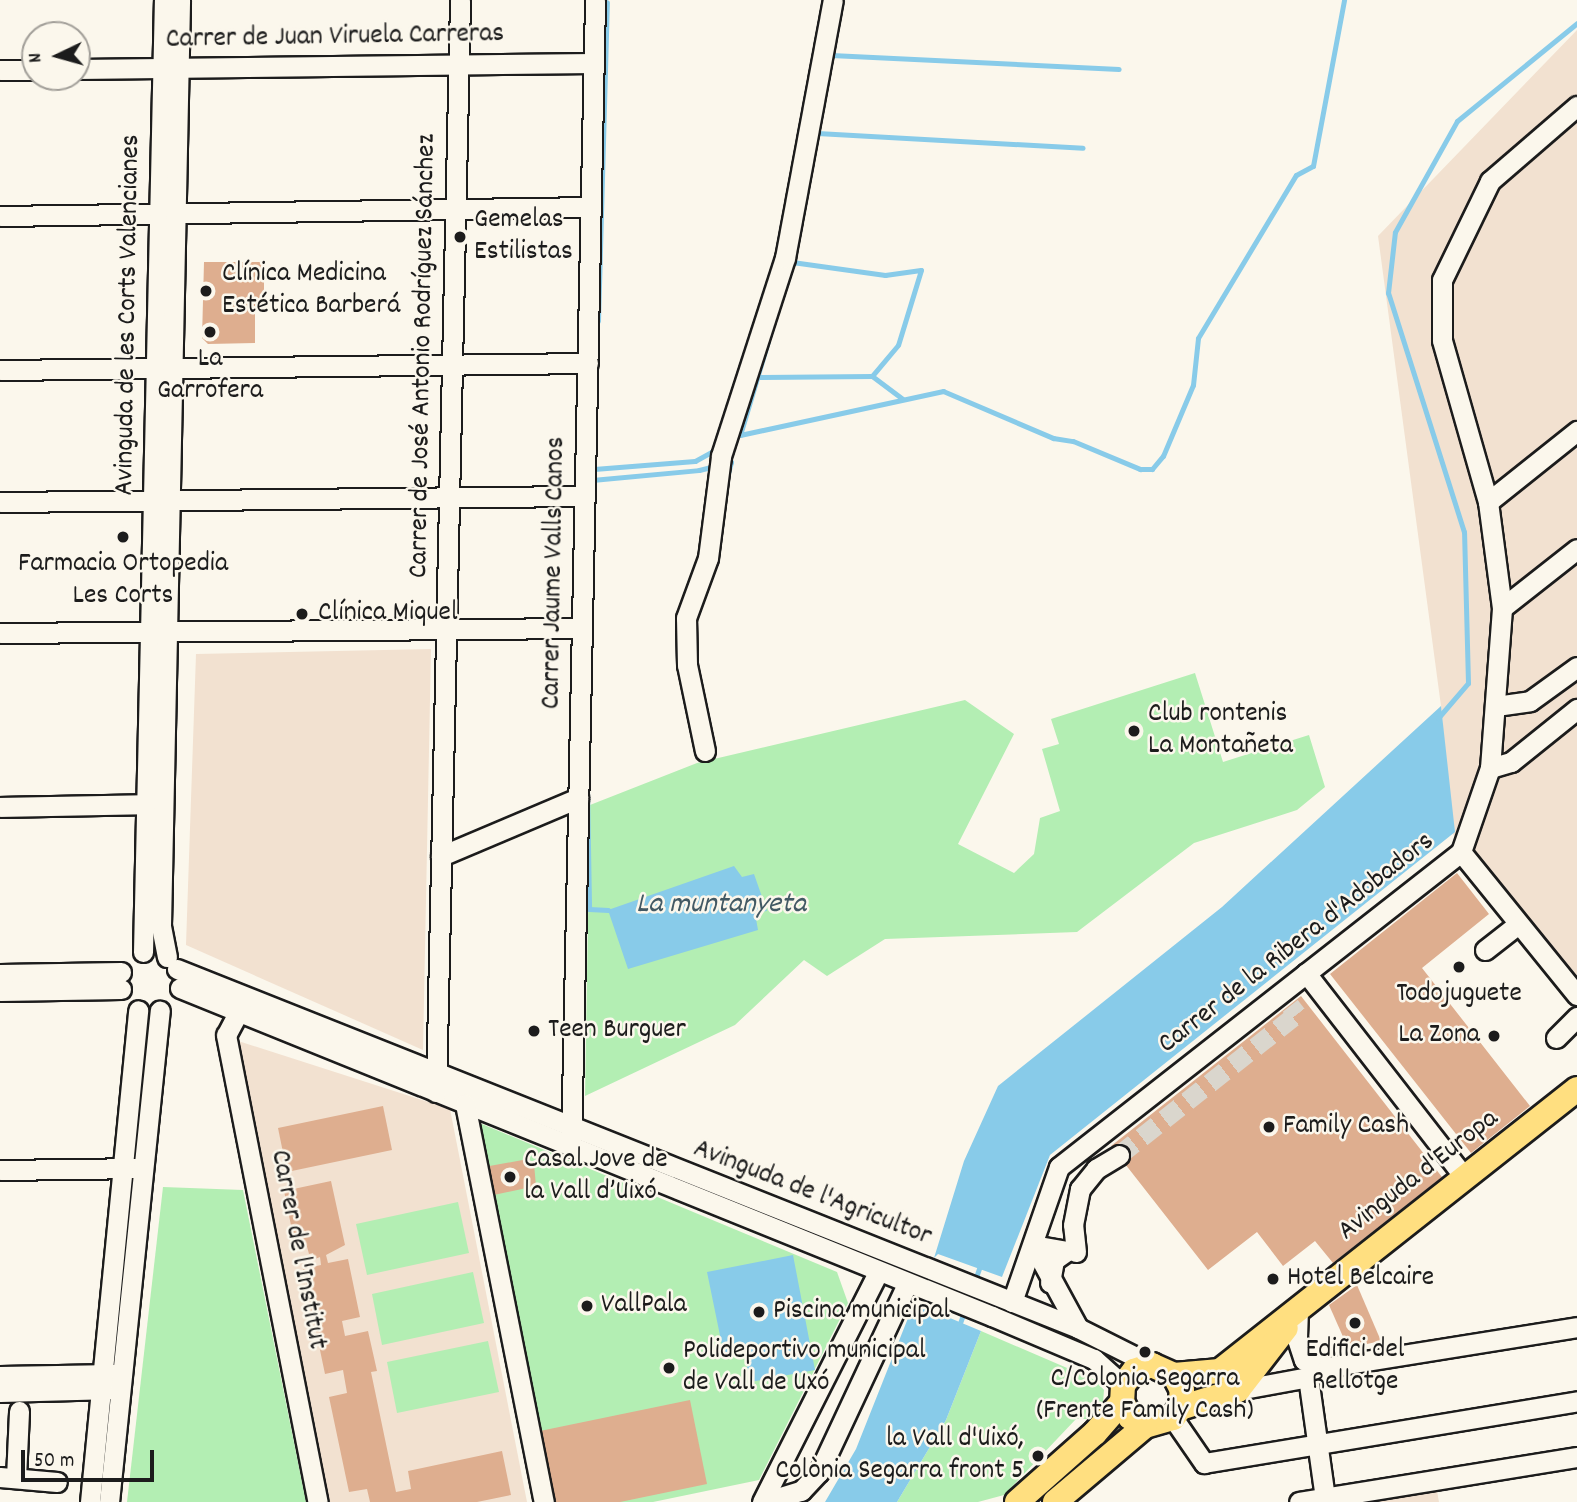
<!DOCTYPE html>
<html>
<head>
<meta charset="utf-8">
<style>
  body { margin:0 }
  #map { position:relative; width:1577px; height:1502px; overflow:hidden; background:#fbf7ec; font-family:Dekko,sans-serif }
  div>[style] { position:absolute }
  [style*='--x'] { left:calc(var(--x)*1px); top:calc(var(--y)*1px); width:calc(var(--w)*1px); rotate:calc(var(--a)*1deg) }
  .built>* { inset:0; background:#f2e1d0 }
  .green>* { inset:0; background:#b3eeb3 }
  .water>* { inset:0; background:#88cbe9 }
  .stream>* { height:5px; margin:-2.5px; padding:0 2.5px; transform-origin:2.5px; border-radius:2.5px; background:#88cbe9 }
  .building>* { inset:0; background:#deae8f }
  .minor-tunnel>* { height:19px; margin-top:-9.5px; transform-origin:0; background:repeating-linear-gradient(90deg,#dad6cd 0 19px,transparent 0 29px) }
  .roads { filter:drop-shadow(2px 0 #1c1c1c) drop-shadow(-2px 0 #1c1c1c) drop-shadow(0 2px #1c1c1c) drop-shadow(0 -2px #1c1c1c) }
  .minor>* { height:19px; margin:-9.5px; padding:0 9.5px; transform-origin:9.5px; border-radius:9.5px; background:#fbf7ec }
  .major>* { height:24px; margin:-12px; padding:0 12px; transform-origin:12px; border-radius:12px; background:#ffdf80 }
  .dots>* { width:19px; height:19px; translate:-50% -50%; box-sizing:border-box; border:4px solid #fbf7ec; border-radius:50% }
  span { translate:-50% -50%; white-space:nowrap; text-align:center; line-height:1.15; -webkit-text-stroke:5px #fbf7ec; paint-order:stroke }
  .street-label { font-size:28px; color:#1c1c1c }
  .poi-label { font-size:28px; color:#1c1c1c }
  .left { translate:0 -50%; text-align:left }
  .right { translate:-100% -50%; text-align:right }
  .water-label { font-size:30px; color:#425964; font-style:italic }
  .north { position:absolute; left:21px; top:21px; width:70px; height:70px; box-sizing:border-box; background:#fbf7ec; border:2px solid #a29f99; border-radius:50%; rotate:265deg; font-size:19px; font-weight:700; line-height:28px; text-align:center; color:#1c1c1c }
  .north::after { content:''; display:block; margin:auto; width:24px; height:32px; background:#1c1c1c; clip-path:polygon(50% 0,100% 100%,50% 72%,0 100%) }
  .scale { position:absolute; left:21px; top:1450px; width:133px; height:32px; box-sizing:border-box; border:4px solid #1c1c1c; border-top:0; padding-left:9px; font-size:21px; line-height:24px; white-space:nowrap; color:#1c1c1c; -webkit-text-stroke:5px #fbf7ec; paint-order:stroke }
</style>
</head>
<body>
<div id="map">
  <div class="built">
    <i style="clip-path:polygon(1577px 30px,1577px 984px,1452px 833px,1441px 706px,1378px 236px)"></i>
    <i style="clip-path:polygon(431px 649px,423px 1050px,186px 945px,196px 654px)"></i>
    <i style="clip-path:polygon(232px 1039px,450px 1109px,527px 1502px,329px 1502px)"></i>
    <i style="clip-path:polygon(1437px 1491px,1439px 1502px,1368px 1502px)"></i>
  </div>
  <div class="green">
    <i style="clip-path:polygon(1195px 673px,1223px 762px,1309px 735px,1325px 787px,1297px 810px,1194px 843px,1077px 932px,885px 939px,827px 976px,804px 960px,735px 1025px,585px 1096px,590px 805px,697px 763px,965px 700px,1014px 734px,958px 844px,1014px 873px,1034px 854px,1040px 818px,1060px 811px,1042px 749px,1059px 744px,1051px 719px)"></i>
    <i style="clip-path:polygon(470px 1119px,837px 1272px,848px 1303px,759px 1480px,653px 1502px,550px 1502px)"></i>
    <i style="clip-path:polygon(163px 1187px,243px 1190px,306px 1502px,127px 1502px)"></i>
    <i style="clip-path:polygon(458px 1202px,469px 1253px,367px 1275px,356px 1224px)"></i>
    <i style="clip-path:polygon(473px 1272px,484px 1323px,382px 1345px,372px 1294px)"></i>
    <i style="clip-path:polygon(981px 1331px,1095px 1380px,1104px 1390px,1103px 1403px,1090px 1419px,1076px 1419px,1004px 1495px,978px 1502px,897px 1502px,946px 1420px)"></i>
    <i style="clip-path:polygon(488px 1341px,499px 1392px,397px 1413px,387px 1362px)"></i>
  </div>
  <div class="water">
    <i style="clip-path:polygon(1441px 706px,1455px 832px,1050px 1155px,1002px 1277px,938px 1254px,934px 1258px,964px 1161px,998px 1086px,1222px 907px)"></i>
    <i style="clip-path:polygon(734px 866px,742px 877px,754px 874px,767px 911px,755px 913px,758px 930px,628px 969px,608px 910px)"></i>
    <i style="clip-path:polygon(793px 1255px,815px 1370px,750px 1382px,744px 1351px,724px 1355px,707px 1272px)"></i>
    <i style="clip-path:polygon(914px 1303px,981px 1331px,946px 1420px,897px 1502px,825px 1502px,856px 1449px)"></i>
  </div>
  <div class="stream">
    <i style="--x:831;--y:55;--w:288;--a:2.8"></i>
    <i style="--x:817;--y:133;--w:266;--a:3.2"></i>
    <i style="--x:792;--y:262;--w:94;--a:8"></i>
    <i style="--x:885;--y:275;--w:36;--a:-8"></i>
    <i style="--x:921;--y:270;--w:78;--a:107"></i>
    <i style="--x:898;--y:345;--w:40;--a:130"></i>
    <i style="--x:598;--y:321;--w:319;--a:-88.4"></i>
    <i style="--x:757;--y:377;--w:115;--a:-0.5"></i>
    <i style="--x:872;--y:376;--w:38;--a:37"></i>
    <i style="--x:740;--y:435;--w:208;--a:-12.2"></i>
    <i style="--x:943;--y:391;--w:120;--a:23.1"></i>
    <i style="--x:1053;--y:438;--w:20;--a:9"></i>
    <i style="--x:1073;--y:441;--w:73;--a:22.7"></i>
    <i style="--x:1140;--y:469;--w:12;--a:0"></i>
    <i style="--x:1152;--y:469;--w:17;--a:-50"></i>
    <i style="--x:1163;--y:456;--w:77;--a:-67.1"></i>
    <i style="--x:1193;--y:385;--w:47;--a:-83.9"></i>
    <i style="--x:1198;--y:338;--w:190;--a:-59"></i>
    <i style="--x:1296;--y:175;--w:19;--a:-28"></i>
    <i style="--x:1313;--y:166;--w:169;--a:-79.4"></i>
    <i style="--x:740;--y:435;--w:98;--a:-73.4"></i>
    <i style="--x:594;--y:469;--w:101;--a:-4.5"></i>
    <i style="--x:695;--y:461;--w:25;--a:-29"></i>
    <i style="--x:592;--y:480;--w:107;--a:-5.3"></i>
    <i style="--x:699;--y:470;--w:33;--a:-14"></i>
    <i style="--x:731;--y:462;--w:11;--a:105"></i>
    <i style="--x:1438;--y:718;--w:46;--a:-49.4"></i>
    <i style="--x:1468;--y:683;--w:151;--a:-91.5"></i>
    <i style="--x:1464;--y:532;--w:251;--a:-107.6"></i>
    <i style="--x:1388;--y:293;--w:61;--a:-83.5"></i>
    <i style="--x:1395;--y:232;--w:127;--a:-60.8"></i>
    <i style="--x:1457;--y:121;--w:155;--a:-39.2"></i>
    <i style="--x:587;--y:789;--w:120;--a:89"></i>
    <i style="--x:589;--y:909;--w:19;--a:3"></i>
    <i style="--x:959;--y:1326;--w:67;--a:-70.8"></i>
  </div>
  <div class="building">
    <i style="clip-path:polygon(204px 262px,264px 262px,264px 309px,255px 309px,255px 343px,208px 344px,202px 338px)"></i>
    <i style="clip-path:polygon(1457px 873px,1489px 914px,1422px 968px,1530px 1106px,1471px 1153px,1330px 974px)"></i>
    <i style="clip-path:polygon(1301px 996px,1442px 1177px,1333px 1263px,1315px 1241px,1283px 1266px,1257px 1232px,1208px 1270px,1111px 1146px)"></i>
    <i style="clip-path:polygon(383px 1106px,392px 1150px,287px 1172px,278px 1128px)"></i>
    <i style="clip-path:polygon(528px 1159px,534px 1164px,536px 1186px,489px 1196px,484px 1167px)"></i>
    <i style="clip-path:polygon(331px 1181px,345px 1245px,326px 1255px,328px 1263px,348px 1259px,360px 1317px,342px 1321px,345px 1336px,368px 1331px,377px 1371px,371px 1372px,396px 1492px,411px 1489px,408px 1471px,502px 1451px,511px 1495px,477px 1502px,370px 1502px,367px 1489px,349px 1492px,329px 1397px,347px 1393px,343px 1370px,325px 1374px,303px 1269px,321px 1265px,320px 1257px,315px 1259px,313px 1253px,309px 1254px,306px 1243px,295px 1245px,284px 1191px)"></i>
    <i style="clip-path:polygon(1357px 1285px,1381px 1341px,1348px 1348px,1329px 1305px)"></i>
    <i style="clip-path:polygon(690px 1400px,707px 1484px,620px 1502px,550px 1502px,535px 1432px)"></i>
  </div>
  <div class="minor-tunnel">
    <i style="--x:1119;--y:1155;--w:227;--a:-38.4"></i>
    <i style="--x:1297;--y:1014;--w:11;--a:-128"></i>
  </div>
  <div class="roads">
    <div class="minor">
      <i style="--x:77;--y:69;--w:517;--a:-0.66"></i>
      <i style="--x:0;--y:70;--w:35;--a:0"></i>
      <i style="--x:0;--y:216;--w:591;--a:-0.87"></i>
      <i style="--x:0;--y:370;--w:588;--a:-0.68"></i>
      <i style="--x:0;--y:502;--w:585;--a:-0.59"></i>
      <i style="--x:1488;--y:502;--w:114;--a:-38.6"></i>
      <i style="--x:1502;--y:608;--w:95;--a:-38.2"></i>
      <i style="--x:0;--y:633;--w:582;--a:-0.49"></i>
      <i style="--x:1496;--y:706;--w:34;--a:-8"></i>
      <i style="--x:1530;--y:701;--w:58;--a:-35.9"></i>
      <i style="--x:705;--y:751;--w:88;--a:-101.8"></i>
      <i style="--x:687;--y:665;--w:47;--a:-91.2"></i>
      <i style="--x:686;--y:618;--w:64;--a:-69.9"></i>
      <i style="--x:708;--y:558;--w:103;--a:-82.7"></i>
      <i style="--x:721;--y:456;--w:208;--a:-72.1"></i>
      <i style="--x:785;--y:258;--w:262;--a:-79.5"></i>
      <i style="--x:1490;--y:768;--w:22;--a:-16"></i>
      <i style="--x:1511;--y:762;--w:85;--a:-38.8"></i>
      <i style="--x:0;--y:807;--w:160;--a:-1.1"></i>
      <i style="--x:1461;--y:852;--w:184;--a:51"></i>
      <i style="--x:441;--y:856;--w:149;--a:-22.9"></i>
      <i style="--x:1485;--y:950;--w:41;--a:-38"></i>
      <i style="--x:143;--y:952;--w:952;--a:-88.74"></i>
      <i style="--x:167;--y:957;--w:33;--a:-101"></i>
      <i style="--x:161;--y:925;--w:925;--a:-88.82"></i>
      <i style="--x:177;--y:969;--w:970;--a:21.72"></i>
      <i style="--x:1078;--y:1328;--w:83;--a:26.6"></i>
      <i style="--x:1306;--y:973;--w:259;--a:52.2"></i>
      <i style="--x:0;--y:974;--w:121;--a:-0.9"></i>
      <i style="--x:180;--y:988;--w:876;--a:22"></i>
      <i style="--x:992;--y:1316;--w:111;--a:22.9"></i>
      <i style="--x:1094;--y:1359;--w:39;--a:42"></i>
      <i style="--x:0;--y:991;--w:121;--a:-0.9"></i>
      <i style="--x:239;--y:1011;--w:27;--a:118"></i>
      <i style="--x:226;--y:1035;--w:476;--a:78.9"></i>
      <i style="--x:1556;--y:1038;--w:30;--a:-45"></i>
      <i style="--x:436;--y:1092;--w:1092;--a:-88.74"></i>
      <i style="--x:465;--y:1104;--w:406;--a:78.8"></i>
      <i style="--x:571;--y:1147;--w:1147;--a:-88.8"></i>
      <i style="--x:0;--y:1170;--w:135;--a:-0.8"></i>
      <i style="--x:1033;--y:1245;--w:94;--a:61.5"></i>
      <i style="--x:1033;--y:1245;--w:35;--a:10"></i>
      <i style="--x:1067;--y:1251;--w:16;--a:145"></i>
      <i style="--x:1054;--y:1260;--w:23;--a:100"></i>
      <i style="--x:1076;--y:1252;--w:27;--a:-96"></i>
      <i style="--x:1073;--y:1225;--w:37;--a:-79"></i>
      <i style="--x:1080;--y:1189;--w:26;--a:-51"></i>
      <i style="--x:1096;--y:1169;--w:27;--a:-31"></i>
      <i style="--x:1012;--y:1302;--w:143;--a:-70.8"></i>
      <i style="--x:1059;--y:1167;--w:511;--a:-38.08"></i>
      <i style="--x:1461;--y:852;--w:89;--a:-71"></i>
      <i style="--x:1490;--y:768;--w:160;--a:-85.7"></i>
      <i style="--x:1502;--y:608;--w:107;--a:-97.5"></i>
      <i style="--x:1488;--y:502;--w:168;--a:-105.9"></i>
      <i style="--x:1442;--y:340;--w:60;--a:-90"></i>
      <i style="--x:1442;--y:280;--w:110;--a:-64.1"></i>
      <i style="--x:1490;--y:181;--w:115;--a:-40.8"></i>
      <i style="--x:1298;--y:1309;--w:30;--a:92"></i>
      <i style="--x:1297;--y:1339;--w:22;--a:72"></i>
      <i style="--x:1304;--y:1360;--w:25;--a:16"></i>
      <i style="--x:0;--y:1376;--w:114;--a:-1"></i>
      <i style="--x:1308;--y:1377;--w:122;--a:82"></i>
      <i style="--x:1238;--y:1390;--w:71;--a:-10.5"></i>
      <i style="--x:1308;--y:1377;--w:22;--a:-27"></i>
      <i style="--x:1328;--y:1367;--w:252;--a:-9.1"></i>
      <i style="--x:0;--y:1392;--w:114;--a:-1.5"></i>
      <i style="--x:1173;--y:1418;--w:55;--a:55.4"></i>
      <i style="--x:1204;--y:1463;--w:378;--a:-9.4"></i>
      <i style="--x:0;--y:1477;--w:57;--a:5"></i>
      <i style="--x:16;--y:1478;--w:67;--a:-87.4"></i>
      <i style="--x:90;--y:1502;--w:494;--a:-84.4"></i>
      <i style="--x:109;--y:1502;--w:494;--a:-84.1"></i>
      <i style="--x:762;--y:1502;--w:258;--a:-63.2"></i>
      <i style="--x:764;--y:1502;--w:39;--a:-17"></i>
      <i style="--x:801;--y:1491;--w:26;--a:-47"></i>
      <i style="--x:819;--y:1472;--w:208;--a:-64.9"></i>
      <i style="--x:1299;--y:1502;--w:282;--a:-9.2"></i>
    </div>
    <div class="major">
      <i style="--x:1174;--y:1375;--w:46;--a:-5"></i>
      <i style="--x:1220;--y:1371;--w:455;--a:-38.3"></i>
      <i style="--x:1180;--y:1408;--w:61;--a:-17.2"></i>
      <i style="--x:1238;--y:1390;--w:78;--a:-52.3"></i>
      <i style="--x:1017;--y:1502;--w:104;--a:-41.5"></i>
      <i style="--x:1095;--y:1433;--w:41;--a:-48.9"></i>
      <i style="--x:1055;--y:1502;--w:118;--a:-40.2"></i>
      <i style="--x:1145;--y:1426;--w:29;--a:-16"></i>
      <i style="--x:1173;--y:1418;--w:12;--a:-55"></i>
      <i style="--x:1180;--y:1408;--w:18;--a:-84"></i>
      <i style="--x:1182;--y:1390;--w:17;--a:-118"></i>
      <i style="--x:1174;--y:1375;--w:24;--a:-156"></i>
      <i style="--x:1152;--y:1365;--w:19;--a:162"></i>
      <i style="--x:1134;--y:1371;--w:18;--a:128"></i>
      <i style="--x:1123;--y:1385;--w:17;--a:93"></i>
      <i style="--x:1122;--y:1402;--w:17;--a:62"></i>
      <i style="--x:1130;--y:1417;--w:17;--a:31"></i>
    </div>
  </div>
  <div class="dots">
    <i style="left:460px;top:237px;background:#1c1c1c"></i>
    <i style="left:206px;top:291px;background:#1c1c1c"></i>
    <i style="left:210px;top:332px;background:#1c1c1c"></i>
    <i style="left:123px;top:537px;background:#1c1c1c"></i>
    <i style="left:302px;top:614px;background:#1c1c1c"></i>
    <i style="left:1134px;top:731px;background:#1c1c1c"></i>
    <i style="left:1459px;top:967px;background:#1c1c1c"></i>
    <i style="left:534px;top:1031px;background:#1c1c1c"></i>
    <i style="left:1494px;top:1036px;background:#1c1c1c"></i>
    <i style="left:1269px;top:1127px;background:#1c1c1c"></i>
    <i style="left:510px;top:1177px;background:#1c1c1c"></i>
    <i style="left:1273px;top:1279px;background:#1c1c1c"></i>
    <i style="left:587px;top:1306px;background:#1c1c1c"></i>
    <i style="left:759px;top:1312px;background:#1c1c1c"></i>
    <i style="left:1355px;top:1323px;background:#1c1c1c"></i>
    <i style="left:1145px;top:1352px;background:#1c1c1c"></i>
    <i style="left:669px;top:1368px;background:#1c1c1c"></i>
    <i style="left:1038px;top:1456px;background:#1c1c1c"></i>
  </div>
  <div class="street-label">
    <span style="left:335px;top:38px;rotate:-1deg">Carrer de Juan Viruela Carreras</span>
    <span style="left:129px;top:315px;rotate:-89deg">Avinguda de les Corts Valencianes</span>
    <span style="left:424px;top:356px;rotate:-89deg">Carrer de José Antonio Rodríguez Sánchez</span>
    <span style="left:555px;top:573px;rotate:-89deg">Carrer Jaume Valls Canos</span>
    <span style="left:1297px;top:944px;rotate:-38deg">Carrer de la Ribera d'Adobadors</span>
    <span style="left:1419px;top:1176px;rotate:-38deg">Avinguda d'Europa</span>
    <span style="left:812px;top:1194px;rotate:21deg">Avinguda de l'Agricultor</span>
    <span style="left:297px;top:1250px;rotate:79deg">Carrer de l'Institut</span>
  </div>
  <div class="poi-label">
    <span class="left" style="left:474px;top:237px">Gemelas<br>Estilistas</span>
    <span class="left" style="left:222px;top:291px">Clínica Medicina<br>Estética Barberá</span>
    <span style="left:210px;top:376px">La<br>Garrofera</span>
    <span style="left:123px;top:581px">Farmacia Ortopedia<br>Les Corts</span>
    <span class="left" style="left:318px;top:614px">Clínica Miquel</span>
    <span class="left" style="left:1148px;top:731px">Club rontenis<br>La Montañeta</span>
    <span style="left:1459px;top:995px">Todojuguete</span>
    <span class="left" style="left:548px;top:1031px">Teen Burguer</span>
    <span class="right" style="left:1480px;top:1036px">La Zona</span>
    <span class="left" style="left:1283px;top:1127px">Family Cash</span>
    <span class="left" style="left:524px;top:1177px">Casal Jove de<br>la Vall d’Uixó</span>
    <span class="left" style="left:1287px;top:1279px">Hotel Belcaire</span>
    <span class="left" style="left:601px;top:1306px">VallPala</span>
    <span class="left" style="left:773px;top:1312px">Piscina municipal</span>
    <span style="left:1355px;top:1367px">Edifici del<br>Rellotge</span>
    <span class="left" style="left:683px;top:1368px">Polideportivo municipal<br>de Vall de Uxó</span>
    <span style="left:1145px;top:1396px">C/Colonia Segarra<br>(Frente Family Cash)</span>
    <span class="right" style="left:1024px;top:1456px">la Vall d'Uixó,<br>Colònia Segarra front 5</span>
  </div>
  <div class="water-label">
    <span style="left:721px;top:906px">La muntanyeta</span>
  </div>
  <div class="north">N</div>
  <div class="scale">50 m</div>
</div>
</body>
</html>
